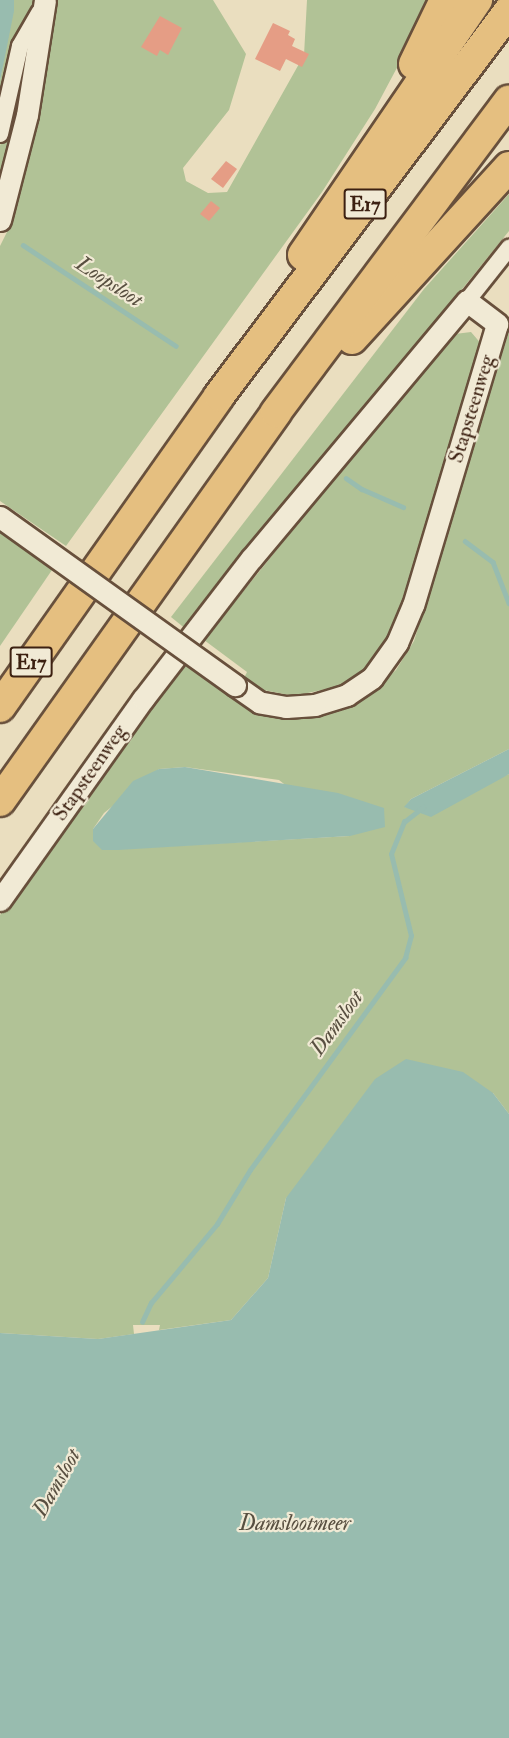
<!DOCTYPE html>
<html>
<head>
<meta charset="utf-8">
<style>
  body { margin:0 }
  #map { position:relative; width:509px; height:1738px; overflow:hidden; background:#eadebf; font-family:"IM FELL Double Pica",serif }
  div>[style] { position:absolute }
  [style*='--x'] { left:calc(var(--x)*1px); top:calc(var(--y)*1px); width:calc(var(--w)*1px); rotate:calc(var(--a)*1deg) }
  .green>* { inset:0; background:#b1c296 }
  .water>* { inset:0; background:#98bcaf }
  .stream>* { height:4.5px; margin:-2.25px; padding:0 2.25px; transform-origin:2.25px; border-radius:2.25px; background:#98bcaf }
  .building>* { inset:0; background:#e59d85 }
  .roads { filter:drop-shadow(2px 0 #68503c) drop-shadow(-2px 0 #68503c) drop-shadow(0 2px #68503c) drop-shadow(0 -2px #68503c) }
  .minor>* { height:16px; margin:-8px; padding:0 8px; transform-origin:8px; border-radius:8px; background:#f1ead5 }
  .tertiary>* { height:21px; margin:-10.5px; padding:0 10.5px; transform-origin:10.5px; border-radius:10.5px; background:#f1ead5 }
  .motorway>* { height:30px; margin:-15px; padding:0 15px; transform-origin:15px; border-radius:15px; background:#e5bf80 }
  .bridges { filter:drop-shadow(2px 0 #68503c) drop-shadow(-2px 0 #68503c) drop-shadow(0 2px #68503c) drop-shadow(0 -2px #68503c) }
  .tertiary-bridge>* { height:21px; margin:-10.5px; padding:0 10.5px; transform-origin:10.5px; border-radius:10.5px; background:#f1ead5 }
  span { translate:-50% -50%; white-space:nowrap; text-align:center; line-height:1.15; -webkit-text-stroke:4.5px #f1ead5; paint-order:stroke }
  .shield-label span { padding:2px 4px; background:#f1ead5; border:2px solid; border-radius:4px; -webkit-text-stroke-width:0 }
  .shield-label { font-size:20px; color:#3c2011; font-weight:700 }
  .street-label { font-size:21px; color:#3c2011 }
  .water-label { font-size:22px; color:#584f40; font-style:italic }
</style>
</head>
<body>
<div id="map">
  <div class="green">
    <i style="clip-path:polygon(14px 0,34px 0,0 116px,0 81px)"></i>
    <i style="clip-path:polygon(55px 0,213px 0,246px 54px,229px 110px,183px 168px,186px 181px,208px 193px,227px 192px,304px 55px,307px 0,433px 0,375px 109px,322px 192px,66px 546px,0 501px,0 246px,13px 220px,36px 128px)"></i>
    <i style="clip-path:polygon(27px 44px,20px 115px,0 194px,0 146px)"></i>
    <i style="clip-path:polygon(509px 194px,509px 231px,187px 630px,171px 617px,424px 289px)"></i>
    <i style="clip-path:polygon(evenodd,509px 331px,509px 749px,411px 799px,405px 807px,418px 810px,509px 774px,509px 1114px,493px 1093px,286px 1198px,268px 1278px,231px 1320px,159px 1330px,160px 1325px,133px 1325px,134px 1334px,98px 1339px,0 1333px,0 915px,184px 662px,256px 710px,278px 716px,312px 717px,340px 709px,364px 698px,396px 670px,414px 641px,509px 331px,185px 767px,279px 780px,350px 836px,103px 850px,93px 840px,93px 829px,104px 813px,159px 769px,185px 767px)"></i>
    <i style="clip-path:polygon(471px 332px,483px 346px,482px 356px,391px 634px,372px 663px,340px 686px,294px 696px,258px 689px,244px 678px,247px 672px,204px 640px,438px 350px,455px 334px)"></i>
    <i style="clip-path:polygon(0 531px,52px 570px,0 646px)"></i>
  </div>
  <div class="water">
    <i style="clip-path:polygon(0 0,14px 0,14px 11px,0 81px)"></i>
    <i style="clip-path:polygon(509px 749px,509px 774px,504px 777px,431px 817px,404px 807px,411px 799px)"></i>
    <i style="clip-path:polygon(185px 767px,338px 793px,384px 808px,385px 827px,350px 836px,118px 850px,102px 850px,93px 841px,93px 829px,133px 781px,159px 769px)"></i>
    <i style="clip-path:polygon(406px 1059px,463px 1072px,493px 1093px,509px 1114px,509px 1738px,0 1738px,0 1333px,98px 1339px,231px 1320px,268px 1278px,286px 1198px,375px 1079px)"></i>
  </div>
  <div class="stream">
    <i style="--x:23;--y:245;--w:183;--a:33.4"></i>
    <i style="--x:346;--y:478;--w:19;--a:35"></i>
    <i style="--x:362;--y:489;--w:45;--a:23.7"></i>
    <i style="--x:465;--y:541;--w:35;--a:37"></i>
    <i style="--x:493;--y:562;--w:44;--a:68.7"></i>
    <i style="--x:142;--y:1322;--w:21;--a:-65"></i>
    <i style="--x:151;--y:1303;--w:103;--a:-50.1"></i>
    <i style="--x:217;--y:1224;--w:63;--a:-58.6"></i>
    <i style="--x:250;--y:1170;--w:263;--a:-53.8"></i>
    <i style="--x:405;--y:958;--w:23;--a:-75"></i>
    <i style="--x:411;--y:936;--w:84;--a:-103.7"></i>
    <i style="--x:391;--y:854;--w:35;--a:-68"></i>
    <i style="--x:404;--y:822;--w:24;--a:-38"></i>
  </div>
  <div class="building">
    <i style="clip-path:polygon(160px 16px,182px 28px,168px 55px,160px 50px,157px 56px,141px 47px)"></i>
    <i style="clip-path:polygon(273px 23px,290px 31px,288px 35px,295px 39px,292px 46px,309px 54px,302px 67px,286px 59px,280px 71px,255px 59px)"></i>
    <i style="clip-path:polygon(226px 161px,237px 169px,223px 188px,211px 179px)"></i>
    <i style="clip-path:polygon(211px 201px,220px 208px,209px 221px,200px 214px)"></i>
  </div>
  <div class="roads">
    <div class="minor">
      <i style="--x:0;--y:134;--w:90;--a:-77.2"></i>
      <i style="--x:20;--y:46;--w:39;--a:-60"></i>
      <i style="--x:467;--y:301;--w:68;--a:-51.6"></i>
    </div>
    <div class="tertiary">
      <i style="--x:0;--y:220;--w:108;--a:-75.6"></i>
      <i style="--x:27;--y:115;--w:116;--a:-81.1"></i>
      <i style="--x:0;--y:900;--w:247;--a:-54.6"></i>
      <i style="--x:143;--y:699;--w:177;--a:-52.4"></i>
      <i style="--x:251;--y:559;--w:336;--a:-50.1"></i>
      <i style="--x:467;--y:301;--w:38;--a:37"></i>
      <i style="--x:497;--y:324;--w:293;--a:106.6"></i>
      <i style="--x:413;--y:605;--w:41;--a:112.8"></i>
      <i style="--x:397;--y:643;--w:43;--a:125.5"></i>
      <i style="--x:372;--y:678;--w:30;--a:146"></i>
      <i style="--x:347;--y:695;--w:34;--a:163"></i>
      <i style="--x:315;--y:705;--w:29;--a:176"></i>
      <i style="--x:286;--y:707;--w:27;--a:-170"></i>
      <i style="--x:259;--y:702;--w:29;--a:-145"></i>
    </div>
    <div class="motorway">
      <i style="--x:414;--y:64;--w:71;--a:-64.2"></i>
      <i style="--x:303;--y:255;--w:309;--a:-55.7"></i>
      <i style="--x:352;--y:339;--w:233;--a:-47.6"></i>
      <i style="--x:0;--y:707;--w:380;--a:-54.8"></i>
      <i style="--x:219;--y:396;--w:482;--a:-53"></i>
      <i style="--x:0;--y:801;--w:477;--a:-54.6"></i>
      <i style="--x:276;--y:412;--w:389;--a:-53.2"></i>
    </div>
  </div>
  <div class="bridges">
    <div class="tertiary-bridge">
      <i style="--x:0;--y:517;--w:289;--a:35.6"></i>
    </div>
  </div>
  <div class="shield-label">
    <span style="left:365px;top:204px">E17</span>
    <span style="left:31px;top:662px">E17</span>
  </div>
  <div class="street-label">
    <span style="left:472px;top:409px;rotate:-73deg">Stapsteenweg</span>
    <span style="left:90px;top:773px;rotate:-55deg">Stapsteenweg</span>
  </div>
  <div class="water-label">
    <span style="left:109px;top:282px;rotate:33deg">Loopsloot</span>
    <span style="left:337px;top:1023px;rotate:-54deg">Damsloot</span>
    <span style="left:57px;top:1483px;rotate:-60deg">Damsloot</span>
    <span style="left:295px;top:1524px">Damslootmeer</span>
  </div>
</div>
</body>
</html>
